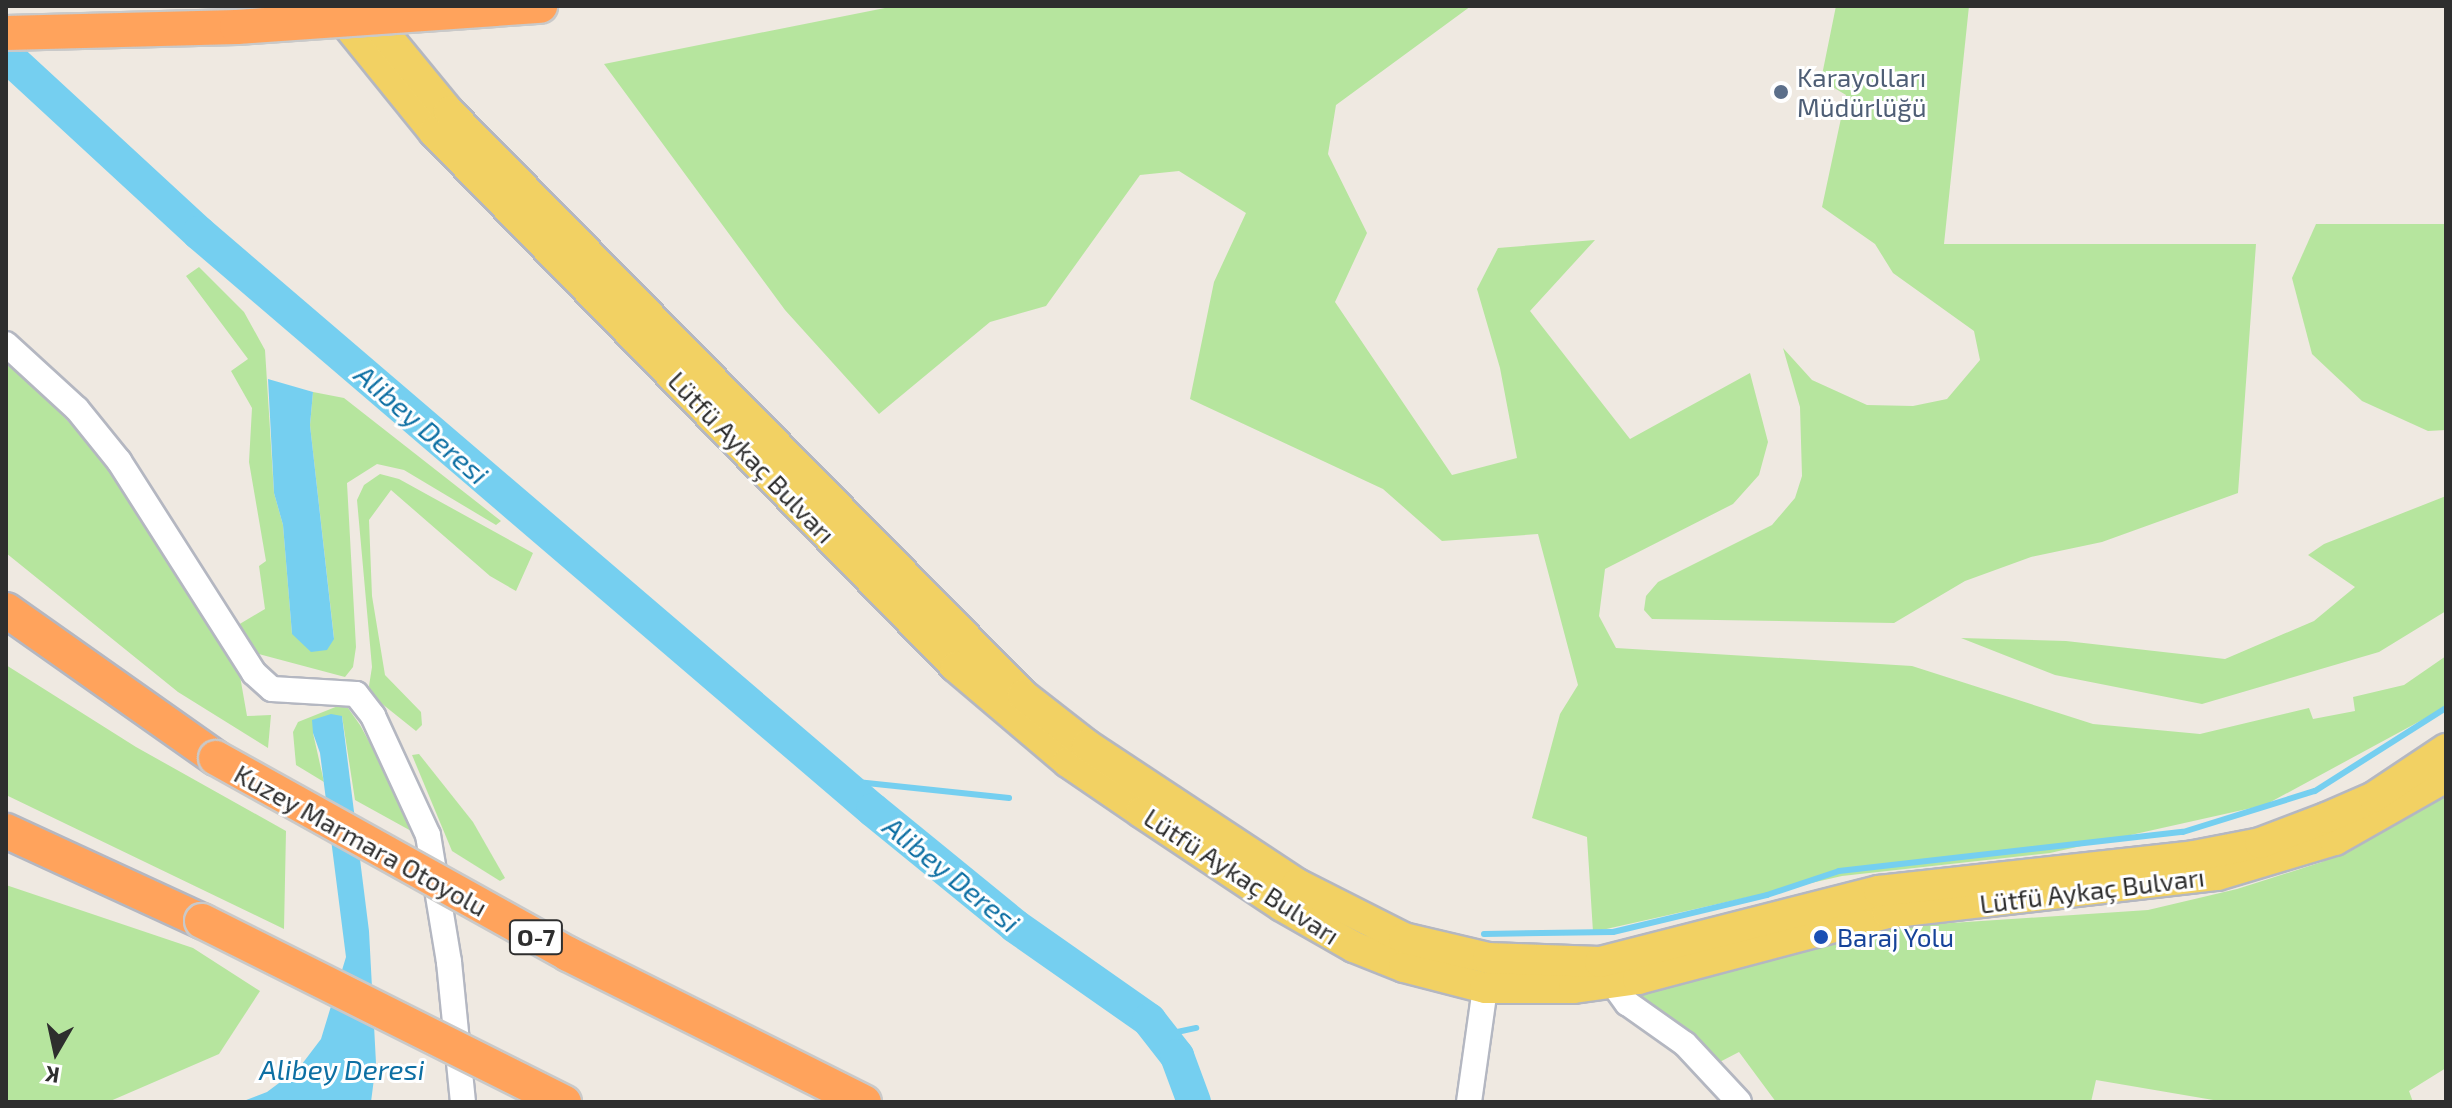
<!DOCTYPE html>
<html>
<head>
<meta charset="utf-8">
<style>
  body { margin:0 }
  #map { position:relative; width:2452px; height:1108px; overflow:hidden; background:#efe9e1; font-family:"Exo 2",sans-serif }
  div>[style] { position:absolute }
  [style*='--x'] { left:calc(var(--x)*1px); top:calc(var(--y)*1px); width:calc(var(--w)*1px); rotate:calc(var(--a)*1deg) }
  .green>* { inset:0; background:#b6e59e }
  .water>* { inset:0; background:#75cff0 }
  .stream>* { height:6px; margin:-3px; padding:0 3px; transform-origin:3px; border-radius:3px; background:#75cff0 }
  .river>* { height:34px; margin:-17px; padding:0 17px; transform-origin:17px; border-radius:17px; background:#75cff0 }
  .roads { filter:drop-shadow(2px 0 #b4b7c1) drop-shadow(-2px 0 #b4b7c1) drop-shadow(0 2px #b4b7c1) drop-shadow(0 -2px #b4b7c1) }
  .minor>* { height:24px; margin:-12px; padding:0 12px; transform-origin:12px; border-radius:12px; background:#fff }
  .major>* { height:30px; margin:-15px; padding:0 15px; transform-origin:15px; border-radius:15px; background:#f2d163 }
  .highway>* { height:34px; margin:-17px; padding:0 17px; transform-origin:17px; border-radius:17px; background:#ffa35c }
  .bridges { filter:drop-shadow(2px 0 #c9c9c9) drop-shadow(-2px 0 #c9c9c9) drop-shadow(0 2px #c9c9c9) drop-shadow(0 -2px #c9c9c9) }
  .highway-bridge>* { height:34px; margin:-17px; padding:0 17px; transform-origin:17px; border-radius:17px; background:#ffa35c }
  .dots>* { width:22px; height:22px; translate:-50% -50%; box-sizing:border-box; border:4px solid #fff; border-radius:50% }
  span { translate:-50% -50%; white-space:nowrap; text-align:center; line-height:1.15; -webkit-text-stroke:6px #fff; paint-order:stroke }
  .shield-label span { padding:2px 6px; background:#fff; border:2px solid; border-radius:6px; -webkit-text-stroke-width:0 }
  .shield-label { font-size:24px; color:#2e2e2e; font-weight:700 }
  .service-label { font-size:26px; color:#4e5e75 }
  .left { translate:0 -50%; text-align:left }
  .street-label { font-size:26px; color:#2e2e2e }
  .transit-label { font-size:26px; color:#164399 }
  .water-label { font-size:28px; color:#0d6fa3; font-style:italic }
  .frame { position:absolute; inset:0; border:8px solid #2e2e2e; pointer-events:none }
  .north { position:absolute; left:16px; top:1012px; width:80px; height:80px; -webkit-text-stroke:6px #fff; paint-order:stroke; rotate:189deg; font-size:22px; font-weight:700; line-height:32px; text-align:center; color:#2e2e2e }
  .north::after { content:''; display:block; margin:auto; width:28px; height:36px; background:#2e2e2e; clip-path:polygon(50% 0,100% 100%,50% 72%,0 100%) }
</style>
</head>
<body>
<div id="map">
  <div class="green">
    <i style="clip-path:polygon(895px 6px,1471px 6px,1336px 105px,1328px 154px,1367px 233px,1335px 302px,1452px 475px,1517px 458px,1500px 368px,1477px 289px,1498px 248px,1595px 240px,1530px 311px,1630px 439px,1750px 373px,1768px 442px,1759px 475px,1733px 504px,1605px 569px,1599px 616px,1616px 648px,1912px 666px,2093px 724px,2200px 734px,2309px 708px,2313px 719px,2355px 711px,2353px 697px,2404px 685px,2446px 656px,2446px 707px,2265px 805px,2050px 853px,1842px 876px,1593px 932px,1587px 837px,1532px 818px,1560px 714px,1578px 685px,1538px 534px,1442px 541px,1383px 489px,1190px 399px,1214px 282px,1246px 213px,1179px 171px,1140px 175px,1046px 306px,990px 322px,879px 414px,785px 310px,604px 64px)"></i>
    <i style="clip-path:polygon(1836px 6px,1969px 6px,1944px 244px,2256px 244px,2238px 493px,2102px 542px,2031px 557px,1965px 581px,1894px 623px,1652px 619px,1644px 610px,1646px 596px,1658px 582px,1772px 525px,1795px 498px,1802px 476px,1800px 407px,1783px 348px,1812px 380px,1867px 405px,1913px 406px,1947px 399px,1980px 360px,1974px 331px,1893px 273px,1875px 244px,1822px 207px,1846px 95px,1821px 80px)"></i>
    <i style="clip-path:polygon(2316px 224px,2446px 224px,2446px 430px,2428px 431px,2362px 401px,2312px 354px,2292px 278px)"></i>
    <i style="clip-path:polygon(199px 267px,244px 312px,265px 350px,274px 493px,283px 525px,292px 634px,334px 638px,310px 425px,313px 392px,344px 398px,501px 521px,496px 525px,404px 470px,377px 464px,347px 483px,356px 647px,353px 667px,345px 677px,251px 652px,233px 628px,265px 609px,259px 566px,266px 561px,249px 462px,252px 408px,231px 371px,248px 359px,186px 276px)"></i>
    <i style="clip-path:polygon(6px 354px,113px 470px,237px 659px,247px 716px,271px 715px,268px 748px,178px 692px,6px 553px)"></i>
    <i style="clip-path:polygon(380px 474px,399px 479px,533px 553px,516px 591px,490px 576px,391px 490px,369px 520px,372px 596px,385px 675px,421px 712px,422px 725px,416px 731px,371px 695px,369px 686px,372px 667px,357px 500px,364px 485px)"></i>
    <i style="clip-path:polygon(2446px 496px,2446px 611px,2379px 652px,2202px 704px,2055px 675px,1961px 638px,2066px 641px,2225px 659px,2314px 621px,2355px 587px,2308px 555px,2324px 544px)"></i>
    <i style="clip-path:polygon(6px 665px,136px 747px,286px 831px,284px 929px,6px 795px)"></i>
    <i style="clip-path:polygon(338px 706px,348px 708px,360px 725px,414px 824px,413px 832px,355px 800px,342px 716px,313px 733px,324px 782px,296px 765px,293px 732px,298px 722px)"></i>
    <i style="clip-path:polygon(419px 754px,473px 822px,505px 878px,500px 881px,452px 851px,412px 755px)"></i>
    <i style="clip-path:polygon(2446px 790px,2446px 1068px,2409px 1091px,2413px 1102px,2225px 1102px,2096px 1080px,2091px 1102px,1776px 1102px,1739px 1052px,1712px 1066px,1635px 995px,1891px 927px,2148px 910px,2237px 889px,2322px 862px)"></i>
    <i style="clip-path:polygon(6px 885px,193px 948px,260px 991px,219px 1054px,108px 1102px,6px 1102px)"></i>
  </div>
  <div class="water">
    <i style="clip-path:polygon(268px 379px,313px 392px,310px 425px,334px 639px,327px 650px,311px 652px,292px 634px,283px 525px,274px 493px)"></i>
    <i style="clip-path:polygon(331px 714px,342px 716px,369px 931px,376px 1063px,371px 1102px,241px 1102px,267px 1092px,299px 1068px,321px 1039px,346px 957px,320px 753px,313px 733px,312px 720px)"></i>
  </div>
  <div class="stream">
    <i style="--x:838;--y:780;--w:172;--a:6"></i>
    <i style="--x:1484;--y:934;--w:129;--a:-0.9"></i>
    <i style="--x:1613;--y:932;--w:158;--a:-13.5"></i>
    <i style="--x:1767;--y:895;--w:76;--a:-18.4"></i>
    <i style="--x:1839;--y:871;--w:346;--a:-6.5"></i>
    <i style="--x:2183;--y:832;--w:138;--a:-17.3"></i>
    <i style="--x:2315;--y:791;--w:155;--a:-32.4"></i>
    <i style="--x:1163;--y:1035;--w:34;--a:-12"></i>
  </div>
  <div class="river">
    <i style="--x:6;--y:55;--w:263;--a:42.7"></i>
    <i style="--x:199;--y:233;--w:887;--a:40.57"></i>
    <i style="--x:873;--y:810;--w:183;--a:39.2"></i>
    <i style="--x:1015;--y:926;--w:164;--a:35"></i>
    <i style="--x:1149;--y:1020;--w:46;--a:52.1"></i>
    <i style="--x:1177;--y:1056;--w:49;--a:69.7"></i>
  </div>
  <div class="roads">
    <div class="minor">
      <i style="--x:6;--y:344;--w:96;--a:42.5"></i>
      <i style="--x:77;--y:409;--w:67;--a:51.1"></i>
      <i style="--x:119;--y:461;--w:251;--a:57.5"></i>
      <i style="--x:254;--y:673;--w:24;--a:42"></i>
      <i style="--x:272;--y:689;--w:84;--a:3.4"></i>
      <i style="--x:356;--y:694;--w:28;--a:52"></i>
      <i style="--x:373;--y:716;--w:131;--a:65.2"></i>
      <i style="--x:428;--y:835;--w:129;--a:80.6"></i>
      <i style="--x:449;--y:962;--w:141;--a:84.3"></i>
      <i style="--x:1613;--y:984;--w:24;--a:54"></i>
      <i style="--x:1627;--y:1003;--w:71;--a:35.3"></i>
      <i style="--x:1685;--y:1044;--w:79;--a:47"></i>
      <i style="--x:1469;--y:1102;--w:115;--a:-82"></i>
    </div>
    <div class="major">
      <i style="--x:332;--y:6;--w:162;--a:51"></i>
      <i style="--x:434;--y:132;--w:747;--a:45.7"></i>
      <i style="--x:956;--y:667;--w:147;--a:40.3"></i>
      <i style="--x:1068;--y:762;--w:88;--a:34.4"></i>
      <i style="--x:1141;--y:812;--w:169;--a:33.7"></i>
      <i style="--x:1282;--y:906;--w:83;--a:29.7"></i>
      <i style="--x:1354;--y:947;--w:54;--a:21.8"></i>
      <i style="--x:1404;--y:967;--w:84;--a:14.5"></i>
      <i style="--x:1485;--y:988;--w:89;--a:0"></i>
      <i style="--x:1574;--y:988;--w:65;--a:-8"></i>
      <i style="--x:1638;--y:979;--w:259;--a:-14.8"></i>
      <i style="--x:1888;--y:913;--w:332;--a:-6.6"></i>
      <i style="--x:2218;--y:875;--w:122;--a:-16.7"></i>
      <i style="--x:2335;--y:840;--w:128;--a:-29.6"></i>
      <i style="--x:362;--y:6;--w:137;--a:50.6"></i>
      <i style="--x:449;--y:112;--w:818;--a:45.45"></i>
      <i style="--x:1023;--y:695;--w:81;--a:38"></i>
      <i style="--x:1087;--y:745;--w:252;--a:33.5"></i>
      <i style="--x:1297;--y:884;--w:120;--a:26.8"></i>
      <i style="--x:1404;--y:938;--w:86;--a:13.4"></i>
      <i style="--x:1488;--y:958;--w:112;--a:2"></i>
      <i style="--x:1600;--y:962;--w:288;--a:-14.3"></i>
      <i style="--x:1879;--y:891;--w:317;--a:-6.3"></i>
      <i style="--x:2194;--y:856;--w:67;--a:-11.1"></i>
      <i style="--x:2260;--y:843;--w:71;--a:-20.7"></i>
      <i style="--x:2326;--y:818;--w:52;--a:-23.6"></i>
      <i style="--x:2374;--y:797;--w:87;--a:-33.7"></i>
    </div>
    <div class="highway">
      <i style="--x:6;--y:610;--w:257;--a:35.2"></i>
      <i style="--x:6;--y:831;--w:216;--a:24.7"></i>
    </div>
  </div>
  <div class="bridges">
    <div class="highway-bridge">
      <i style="--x:6;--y:33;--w:231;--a:-1.5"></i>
      <i style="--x:237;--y:27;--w:304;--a:-4"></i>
      <i style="--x:216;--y:758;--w:403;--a:29.1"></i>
      <i style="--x:568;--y:954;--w:331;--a:26.6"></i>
      <i style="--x:202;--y:921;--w:405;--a:26.6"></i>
    </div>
  </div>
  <div class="dots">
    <i style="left:1781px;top:92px;background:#5c6f8a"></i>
    <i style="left:1821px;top:937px;background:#1a4fb4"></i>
  </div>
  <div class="shield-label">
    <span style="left:536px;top:937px">O-7</span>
  </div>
  <div class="service-label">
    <span class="left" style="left:1797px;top:92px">Karayolları<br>Müdürlüğü</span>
  </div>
  <div class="street-label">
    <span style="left:752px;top:457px;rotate:46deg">Lütfü Aykaç Bulvarı</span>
    <span style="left:361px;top:840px;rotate:29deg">Kuzey Marmara Otoyolu</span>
    <span style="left:1242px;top:876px;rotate:33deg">Lütfü Aykaç Bulvarı</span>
    <span style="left:2092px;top:890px;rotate:-7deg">Lütfü Aykaç Bulvarı</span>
  </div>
  <div class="transit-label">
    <span class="left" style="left:1837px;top:937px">Baraj Yolu</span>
  </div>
  <div class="water-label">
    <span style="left:422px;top:424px;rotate:41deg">Alibey Deresi</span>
    <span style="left:952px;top:874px;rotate:39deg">Alibey Deresi</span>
    <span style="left:342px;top:1069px">Alibey Deresi</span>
  </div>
  <div class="frame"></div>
  <div class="north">K</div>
</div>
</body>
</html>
